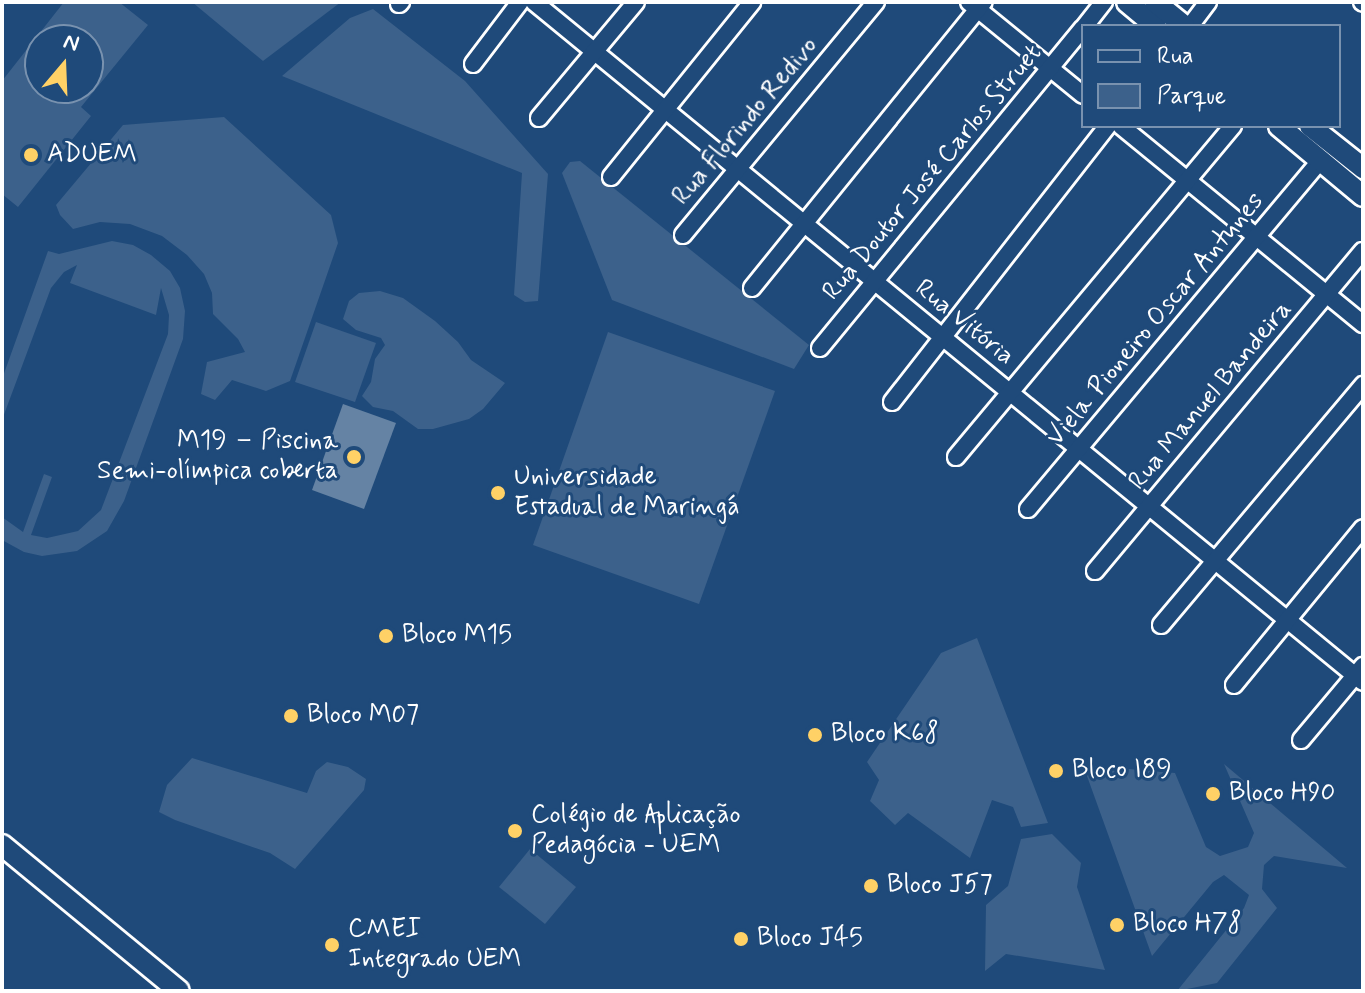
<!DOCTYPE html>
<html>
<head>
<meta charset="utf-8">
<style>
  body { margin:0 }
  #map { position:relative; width:1365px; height:993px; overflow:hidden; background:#1f4a7a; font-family:Mynerve,sans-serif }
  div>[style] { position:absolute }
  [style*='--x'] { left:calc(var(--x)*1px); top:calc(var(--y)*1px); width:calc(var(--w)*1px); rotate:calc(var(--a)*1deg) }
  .green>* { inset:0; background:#3c618b }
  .water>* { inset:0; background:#6583a4 }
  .roads { filter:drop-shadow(2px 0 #fff) drop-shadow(-2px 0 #fff) drop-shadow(0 2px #fff) drop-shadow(0 -2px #fff) }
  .minor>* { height:16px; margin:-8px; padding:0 8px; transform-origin:8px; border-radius:8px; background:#1f4a7a }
  .major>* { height:20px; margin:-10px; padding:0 10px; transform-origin:10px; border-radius:10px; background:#1f4a7a }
  .dots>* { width:22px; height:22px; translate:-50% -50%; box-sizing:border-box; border:4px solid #1f4a7a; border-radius:50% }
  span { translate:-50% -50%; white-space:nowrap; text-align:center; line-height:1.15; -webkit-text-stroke:6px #1f4a7a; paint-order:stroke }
  .street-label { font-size:26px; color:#fff }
  .poi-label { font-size:26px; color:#fff }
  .left { translate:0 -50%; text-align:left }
  .right { translate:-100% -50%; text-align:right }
  .frame { position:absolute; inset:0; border:4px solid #fff; pointer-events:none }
  .legend { position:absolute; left:1081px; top:24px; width:260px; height:104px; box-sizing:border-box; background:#1f4a7a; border:2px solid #7992af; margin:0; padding:10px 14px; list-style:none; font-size:24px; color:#fff }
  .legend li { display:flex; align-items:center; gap:16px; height:40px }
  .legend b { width:40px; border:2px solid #7992af }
  .north { position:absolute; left:24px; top:24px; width:80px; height:80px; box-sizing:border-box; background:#1f4a7a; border:2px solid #7992af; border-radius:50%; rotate:19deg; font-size:22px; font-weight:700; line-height:32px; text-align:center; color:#fff }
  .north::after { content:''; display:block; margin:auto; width:28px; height:36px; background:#ffd166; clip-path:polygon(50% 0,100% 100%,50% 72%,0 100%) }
</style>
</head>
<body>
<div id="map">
  <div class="green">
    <i style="clip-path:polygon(evenodd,64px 2px,119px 2px,148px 25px,81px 107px,91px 116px,18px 207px,2px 194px,2px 81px,64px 2px,40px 40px,88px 40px,88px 88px,40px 88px,40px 40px)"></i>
    <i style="clip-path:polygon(192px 2px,341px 2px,263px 61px)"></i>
    <i style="clip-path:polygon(373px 9px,465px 81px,548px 174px,538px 301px,525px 302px,514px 295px,522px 173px,282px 76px,350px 18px)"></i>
    <i style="clip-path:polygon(224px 117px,331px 215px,338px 243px,290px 381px,266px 391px,232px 380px,215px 400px,201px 394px,207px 362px,245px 352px,238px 339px,213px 314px,212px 293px,204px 274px,187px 255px,162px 236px,130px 224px,100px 222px,73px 229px,60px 215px,56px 205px,123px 125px)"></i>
    <i style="clip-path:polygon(580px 161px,809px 345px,794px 369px,612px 300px,562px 173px,570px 162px)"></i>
    <i style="clip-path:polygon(112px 241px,133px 245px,151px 255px,170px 271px,180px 288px,185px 311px,183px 339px,124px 501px,107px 531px,77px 551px,42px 556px,24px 552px,2px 540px,2px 517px,23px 532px,44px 474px,52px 477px,31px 535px,47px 538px,78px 531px,101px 510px,168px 334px,169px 315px,161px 288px,156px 315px,70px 283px,77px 265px,64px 272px,51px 288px,2px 420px,2px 379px,48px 251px,59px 254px)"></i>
    <i style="clip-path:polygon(380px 291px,403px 298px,435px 321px,458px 342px,471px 360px,505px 383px,483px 409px,469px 419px,433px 429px,418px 429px,393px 411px,373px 407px,362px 396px,371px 382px,375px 359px,385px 345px,381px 338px,356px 330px,343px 319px,349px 301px,359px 293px)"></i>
    <i style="clip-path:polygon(316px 322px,376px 343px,355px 402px,295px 382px)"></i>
    <i style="clip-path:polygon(608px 332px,775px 391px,699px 604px,533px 545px)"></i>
    <i style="clip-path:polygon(977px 638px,1048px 823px,1021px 827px,1013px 807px,992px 800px,970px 858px,908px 813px,895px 825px,870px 801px,879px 780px,867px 762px,941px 653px)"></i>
    <i style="clip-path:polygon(192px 758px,307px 793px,316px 771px,327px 762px,348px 767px,366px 779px,364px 790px,295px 869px,270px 853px,175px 820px,159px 812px,167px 785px)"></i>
    <i style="clip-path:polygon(1224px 764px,1347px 868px,1274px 856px,1264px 865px,1262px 889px,1277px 908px,1217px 983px,1177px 991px,1244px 908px,1249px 895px,1224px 875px,1213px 882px,1152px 956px,1083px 765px,1175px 773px,1206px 847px,1220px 856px,1248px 847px,1254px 833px)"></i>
    <i style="clip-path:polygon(1052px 834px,1081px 863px,1077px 887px,1105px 970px,1006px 954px,985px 971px,986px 905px,1008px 886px,1021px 839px)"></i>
    <i style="clip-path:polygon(530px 849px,576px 887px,545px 924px,499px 887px)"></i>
  </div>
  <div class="water">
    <i style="clip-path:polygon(343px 404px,396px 423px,364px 509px,312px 490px)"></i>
  </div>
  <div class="roads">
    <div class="minor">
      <i style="--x:534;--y:2;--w:1072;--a:39.36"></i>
      <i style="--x:969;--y:2;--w:147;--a:39.2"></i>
      <i style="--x:1362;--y:2;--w:1;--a:45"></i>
      <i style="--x:399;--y:4;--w:3;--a:-45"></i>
      <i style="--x:1085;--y:26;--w:31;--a:-52"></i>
      <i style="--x:1190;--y:26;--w:30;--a:-53"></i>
      <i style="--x:473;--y:64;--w:78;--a:-52.8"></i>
      <i style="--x:539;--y:118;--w:151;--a:-50.1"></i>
      <i style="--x:1121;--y:126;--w:313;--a:39.3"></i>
      <i style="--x:611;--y:177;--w:225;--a:-51.1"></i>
      <i style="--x:683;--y:235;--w:303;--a:-50.4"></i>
      <i style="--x:752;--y:288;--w:368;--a:-51"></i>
      <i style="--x:820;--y:348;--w:414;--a:-50.6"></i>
      <i style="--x:892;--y:402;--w:350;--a:-52"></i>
      <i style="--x:956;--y:457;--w:432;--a:-50.1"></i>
      <i style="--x:1028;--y:509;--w:456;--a:-50"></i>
      <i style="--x:1095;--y:571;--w:417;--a:-50.1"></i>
      <i style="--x:1161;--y:625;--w:314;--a:-49.9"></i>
      <i style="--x:1234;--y:685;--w:203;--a:-50.6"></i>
      <i style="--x:1301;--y:740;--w:97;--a:-50"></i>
    </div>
    <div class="major">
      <i style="--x:1127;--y:2;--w:38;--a:40"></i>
      <i style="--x:1155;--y:2;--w:38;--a:39"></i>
      <i style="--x:1279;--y:126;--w:109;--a:39.8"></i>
      <i style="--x:1310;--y:126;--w:68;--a:38.4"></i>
      <i style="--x:2;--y:845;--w:229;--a:39.5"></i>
    </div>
  </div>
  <div class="dots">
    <i style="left:31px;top:155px;background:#ffd166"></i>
    <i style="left:354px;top:457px;background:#ffd166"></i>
    <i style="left:498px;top:493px;background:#ffd166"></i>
    <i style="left:386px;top:636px;background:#ffd166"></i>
    <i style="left:291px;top:716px;background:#ffd166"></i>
    <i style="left:815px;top:735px;background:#ffd166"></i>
    <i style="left:1056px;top:771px;background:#ffd166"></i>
    <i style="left:1213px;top:794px;background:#ffd166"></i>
    <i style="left:515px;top:831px;background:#ffd166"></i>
    <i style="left:871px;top:886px;background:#ffd166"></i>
    <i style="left:1117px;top:925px;background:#ffd166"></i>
    <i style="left:741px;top:939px;background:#ffd166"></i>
    <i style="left:332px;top:945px;background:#ffd166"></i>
  </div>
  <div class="street-label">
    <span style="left:746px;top:122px;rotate:-50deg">Rua Florindo Redivo</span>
    <span style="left:933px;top:173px;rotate:-50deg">Rua Doutor José Carlos Struet</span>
    <span style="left:1156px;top:320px;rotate:-50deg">Viela Pioneiro Oscar Antunes</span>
    <span style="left:964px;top:323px;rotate:39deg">Rua Vitória</span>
    <span style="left:1211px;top:396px;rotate:-50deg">Rua Manuel Bandeira</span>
  </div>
  <div class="poi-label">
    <span class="left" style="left:47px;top:155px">ADUEM</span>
    <span class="right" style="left:338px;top:457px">M19 – Piscina<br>Semi-olímpica coberta</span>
    <span class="left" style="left:514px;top:493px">Universidade<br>Estadual de Maringá</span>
    <span class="left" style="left:402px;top:636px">Bloco M15</span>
    <span class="left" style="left:307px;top:716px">Bloco M07</span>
    <span class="left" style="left:831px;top:735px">Bloco K68</span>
    <span class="left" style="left:1072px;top:771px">Bloco I89</span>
    <span class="left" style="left:1229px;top:794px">Bloco H90</span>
    <span class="left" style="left:531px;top:831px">Colégio de Aplicação<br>Pedagócia - UEM</span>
    <span class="left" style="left:887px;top:886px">Bloco J57</span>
    <span class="left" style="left:1133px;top:925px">Bloco H78</span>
    <span class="left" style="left:348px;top:945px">CMEI<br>Integrado UEM</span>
    <span class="left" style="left:757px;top:939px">Bloco J45</span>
  </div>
  <div class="frame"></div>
  <ul class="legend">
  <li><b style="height:10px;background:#1f4a7a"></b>Rua</li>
  <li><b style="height:22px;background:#3c618b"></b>Parque</li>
  </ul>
  <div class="north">N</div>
</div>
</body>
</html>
